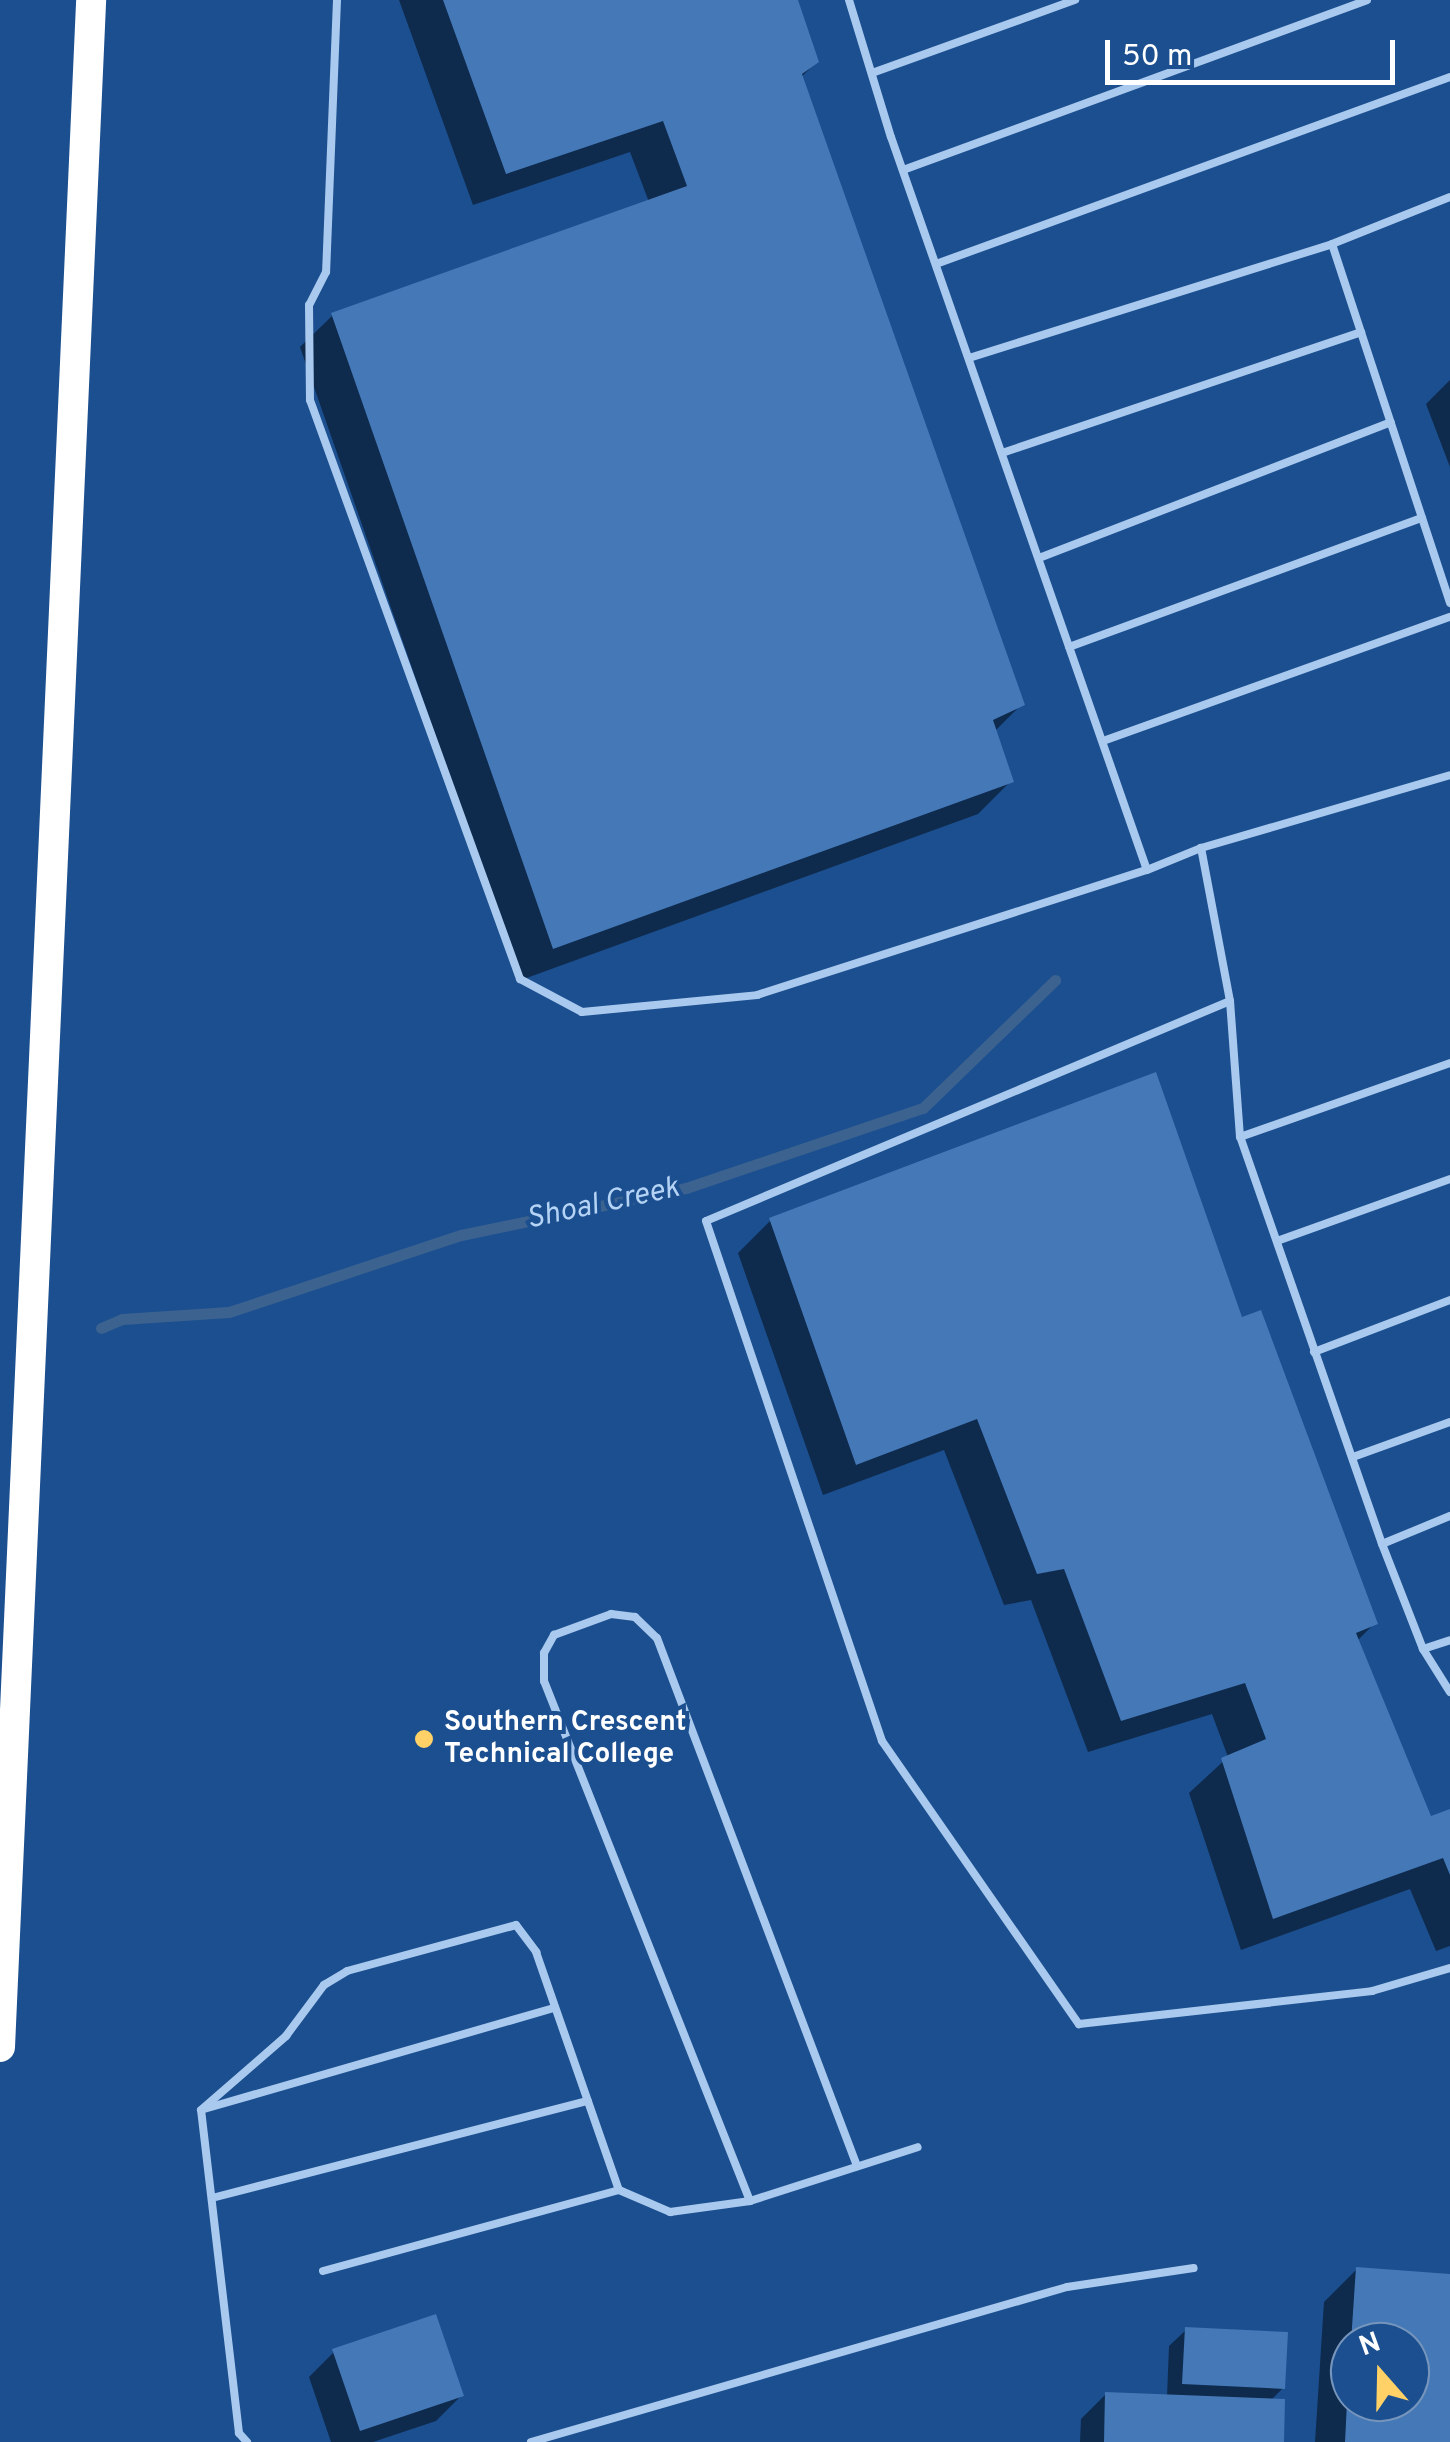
<!DOCTYPE html>
<html>
<head>
<meta charset="utf-8">
<style>
  body { margin:0 }
  #map { position:relative; width:1450px; height:2442px; overflow:hidden; background:#1b4f8f; font-family:Overpass,sans-serif }
  div>[style] { position:absolute }
  [style*='--x'] { left:calc(var(--x)*1px); top:calc(var(--y)*1px); width:calc(var(--w)*1px); rotate:calc(var(--a)*1deg) }
  .shadow>* { inset:0; background:#0007 }
  .stream>* { height:11px; margin:-5.5px; padding:0 5.5px; transform-origin:5.5px; border-radius:5.5px; background:#3c6290 }
  .building>* { inset:0; background:#4478b7 }
  .lane>* { height:8px; margin:-4px; padding:0 4px; transform-origin:4px; border-radius:4px; background:#a9c9ee }
  .highway>* { height:30px; margin:-15px; padding:0 15px; transform-origin:15px; border-radius:15px; background:#fff }
  .dots>* { width:28px; height:28px; translate:-50% -50%; box-sizing:border-box; border:5px solid #1b4f8f; border-radius:50% }
  span { translate:-50% -50%; white-space:nowrap; text-align:center; line-height:1.15; -webkit-text-stroke:8px #1b4f8f; paint-order:stroke }
  .poi-label { font-size:28px; color:#fff; font-weight:700 }
  .left { translate:0 -50%; text-align:left }
  .water-label { font-size:30px; color:#b5d3f5; font-style:italic }
  .north { position:absolute; left:1330px; top:2322px; width:100px; height:100px; box-sizing:border-box; background:#1b4f8f; border:2px solid #7695bc; border-radius:50%; rotate:340deg; font-size:28px; font-weight:700; line-height:40px; text-align:center; color:#fff }
  .north::after { content:''; display:block; margin:auto; width:35px; height:45px; background:#ffd166; clip-path:polygon(50% 0,100% 100%,50% 72%,0 100%) }
  .scale { position:absolute; left:1105px; top:40px; width:290px; height:45px; box-sizing:border-box; border:5px solid #fff; border-top:0; padding-left:12px; font-size:30px; line-height:35px; white-space:nowrap; color:#fff; -webkit-text-stroke:8px #1b4f8f; paint-order:stroke }
</style>
</head>
<body>
<div id="map">
  <div class="shadow">
    <i style="clip-path:polygon(399px 0,795px 0,817px 62px,801px 77px,1022px 704px,994px 732px,1011px 781px,978px 814px,521px 980px,300px 347px,333px 315px,649px 202px,630px 152px,473px 205px)"></i>
    <i style="clip-path:polygon(1450px 380px,1450px 467px,1426px 404px)"></i>
    <i style="clip-path:polygon(771px 1220px,1241px 1320px,1375px 1623px,1356px 1642px,1430px 1819px,1450px 1812px,1450px 1946px,1436px 1951px,1410px 1889px,1241px 1950px,1189px 1793px,1228px 1757px,1212px 1714px,1088px 1752px,1031px 1600px,1004px 1605px,944px 1450px,823px 1495px,738px 1253px)"></i>
    <i style="clip-path:polygon(evenodd,1357px 2269px,1450px 2277px,1450px 2442px,1315px 2442px,1324px 2302px,1357px 2269px,1350px 2342px,1410px 2342px,1410px 2402px,1350px 2402px,1350px 2342px)"></i>
    <i style="clip-path:polygon(1186px 2330px,1283px 2388px,1270px 2401px,1281px 2442px,1080px 2442px,1081px 2419px,1106px 2394px,1167px 2397px,1169px 2346px)"></i>
    <i style="clip-path:polygon(334px 2352px,461px 2396px,436px 2421px,373px 2442px,331px 2442px,309px 2377px)"></i>
  </div>
  <div class="stream">
    <i style="--x:101;--y:1328;--w:23;--a:-23"></i>
    <i style="--x:122;--y:1319;--w:107;--a:-3.7"></i>
    <i style="--x:229;--y:1312;--w:244;--a:-18.4"></i>
    <i style="--x:461;--y:1235;--w:230;--a:-11.8"></i>
    <i style="--x:686;--y:1188;--w:250;--a:-18.7"></i>
    <i style="--x:923;--y:1108;--w:184;--a:-44.1"></i>
  </div>
  <div class="building">
    <i style="clip-path:polygon(443px 0,798px 0,819px 62px,802px 74px,1025px 705px,993px 720px,1014px 782px,553px 949px,331px 313px,687px 186px,663px 121px,506px 174px)"></i>
    <i style="clip-path:polygon(1156px 1072px,1242px 1317px,1261px 1310px,1378px 1624px,1356px 1633px,1431px 1816px,1450px 1809px,1450px 1875px,1443px 1858px,1273px 1919px,1221px 1758px,1266px 1739px,1245px 1683px,1121px 1721px,1064px 1569px,1037px 1574px,977px 1419px,856px 1465px,769px 1218px)"></i>
    <i style="clip-path:polygon(1356px 2267px,1450px 2274px,1450px 2442px,1345px 2442px,1347px 2402px,1410px 2402px,1410px 2342px,1351px 2342px)"></i>
    <i style="clip-path:polygon(436px 2314px,464px 2396px,360px 2431px,332px 2349px)"></i>
    <i style="clip-path:polygon(1185px 2327px,1288px 2332px,1285px 2389px,1182px 2384px)"></i>
    <i style="clip-path:polygon(1105px 2392px,1285px 2399px,1284px 2442px,1104px 2442px)"></i>
  </div>
  <div class="lane">
    <i style="--x:337;--y:0;--w:272;--a:92.3"></i>
    <i style="--x:326;--y:272;--w:37;--a:117"></i>
    <i style="--x:309;--y:305;--w:95;--a:89.4"></i>
    <i style="--x:310;--y:400;--w:616;--a:70.06"></i>
    <i style="--x:520;--y:979;--w:70;--a:28"></i>
    <i style="--x:582;--y:1012;--w:176;--a:-5.5"></i>
    <i style="--x:757;--y:995;--w:410;--a:-17.8"></i>
    <i style="--x:1147;--y:870;--w:58;--a:-22.2"></i>
    <i style="--x:849;--y:0;--w:143;--a:73"></i>
    <i style="--x:891;--y:137;--w:776;--a:70.75"></i>
    <i style="--x:872;--y:73;--w:216;--a:-19.8"></i>
    <i style="--x:903;--y:170;--w:494;--a:-20.1"></i>
    <i style="--x:1450;--y:197;--w:127;--a:158.3"></i>
    <i style="--x:1332;--y:244;--w:378;--a:71.8"></i>
    <i style="--x:936;--y:264;--w:547;--a:-19.99"></i>
    <i style="--x:969;--y:358;--w:380;--a:-17.4"></i>
    <i style="--x:1002;--y:453;--w:379;--a:-18.6"></i>
    <i style="--x:1039;--y:558;--w:377;--a:-21.1"></i>
    <i style="--x:1069;--y:647;--w:376;--a:-20.1"></i>
    <i style="--x:1103;--y:741;--w:368;--a:-19.7"></i>
    <i style="--x:1230;--y:1001;--w:156;--a:-100.7"></i>
    <i style="--x:1201;--y:848;--w:259;--a:-16.3"></i>
    <i style="--x:1240;--y:1137;--w:223;--a:-19.4"></i>
    <i style="--x:1277;--y:1241;--w:184;--a:-19.7"></i>
    <i style="--x:1314;--y:1352;--w:146;--a:-20.9"></i>
    <i style="--x:1353;--y:1457;--w:103;--a:-19.8"></i>
    <i style="--x:1382;--y:1544;--w:74;--a:-22.4"></i>
    <i style="--x:1423;--y:1649;--w:28;--a:-18"></i>
    <i style="--x:1450;--y:1692;--w:51;--a:-122.1"></i>
    <i style="--x:1423;--y:1649;--w:113;--a:-111.3"></i>
    <i style="--x:1382;--y:1544;--w:431;--a:-109.2"></i>
    <i style="--x:1240;--y:1137;--w:136;--a:-94.2"></i>
    <i style="--x:1230;--y:1001;--w:568;--a:157.23"></i>
    <i style="--x:706;--y:1221;--w:549;--a:71.3"></i>
    <i style="--x:882;--y:1741;--w:345;--a:55.2"></i>
    <i style="--x:1079;--y:2024;--w:295;--a:-6.4"></i>
    <i style="--x:1372;--y:1991;--w:81;--a:-16.4"></i>
    <i style="--x:204;--y:2109;--w:365;--a:-16.1"></i>
    <i style="--x:212;--y:2198;--w:388;--a:-14.5"></i>
    <i style="--x:750;--y:2201;--w:559;--a:-111.61"></i>
    <i style="--x:544;--y:1681;--w:28;--a:-90"></i>
    <i style="--x:544;--y:1653;--w:21;--a:-61"></i>
    <i style="--x:554;--y:1635;--w:61;--a:-20.2"></i>
    <i style="--x:611;--y:1614;--w:24;--a:7"></i>
    <i style="--x:635;--y:1617;--w:30;--a:44"></i>
    <i style="--x:657;--y:1638;--w:565;--a:69.25"></i>
    <i style="--x:323;--y:2271;--w:307;--a:-15.3"></i>
    <i style="--x:247;--y:2442;--w:12;--a:-132"></i>
    <i style="--x:239;--y:2433;--w:325;--a:-96.7"></i>
    <i style="--x:201;--y:2110;--w:113;--a:-41"></i>
    <i style="--x:286;--y:2036;--w:64;--a:-53.3"></i>
    <i style="--x:324;--y:1985;--w:27;--a:-31"></i>
    <i style="--x:347;--y:1971;--w:175;--a:-15.2"></i>
    <i style="--x:516;--y:1925;--w:34;--a:53"></i>
    <i style="--x:536;--y:1952;--w:252;--a:70.8"></i>
    <i style="--x:619;--y:2190;--w:56;--a:23.3"></i>
    <i style="--x:670;--y:2212;--w:81;--a:-7.8"></i>
    <i style="--x:750;--y:2201;--w:176;--a:-17.8"></i>
    <i style="--x:531;--y:2442;--w:558;--a:-16.13"></i>
    <i style="--x:1067;--y:2287;--w:128;--a:-8.5"></i>
  </div>
  <div class="highway">
    <i style="--x:0;--y:2047;--w:2049;--a:-87.45"></i>
  </div>
  <div class="dots">
    <i style="left:424px;top:1739px;background:#ffd166"></i>
  </div>
  <div class="poi-label">
    <span class="left" style="left:444px;top:1739px">Southern Crescent<br>Technical College</span>
  </div>
  <div class="water-label">
    <span style="left:603px;top:1205px;rotate:-12deg">Shoal Creek</span>
  </div>
  <div class="north">N</div>
  <div class="scale">50 m</div>
</div>
</body>
</html>
